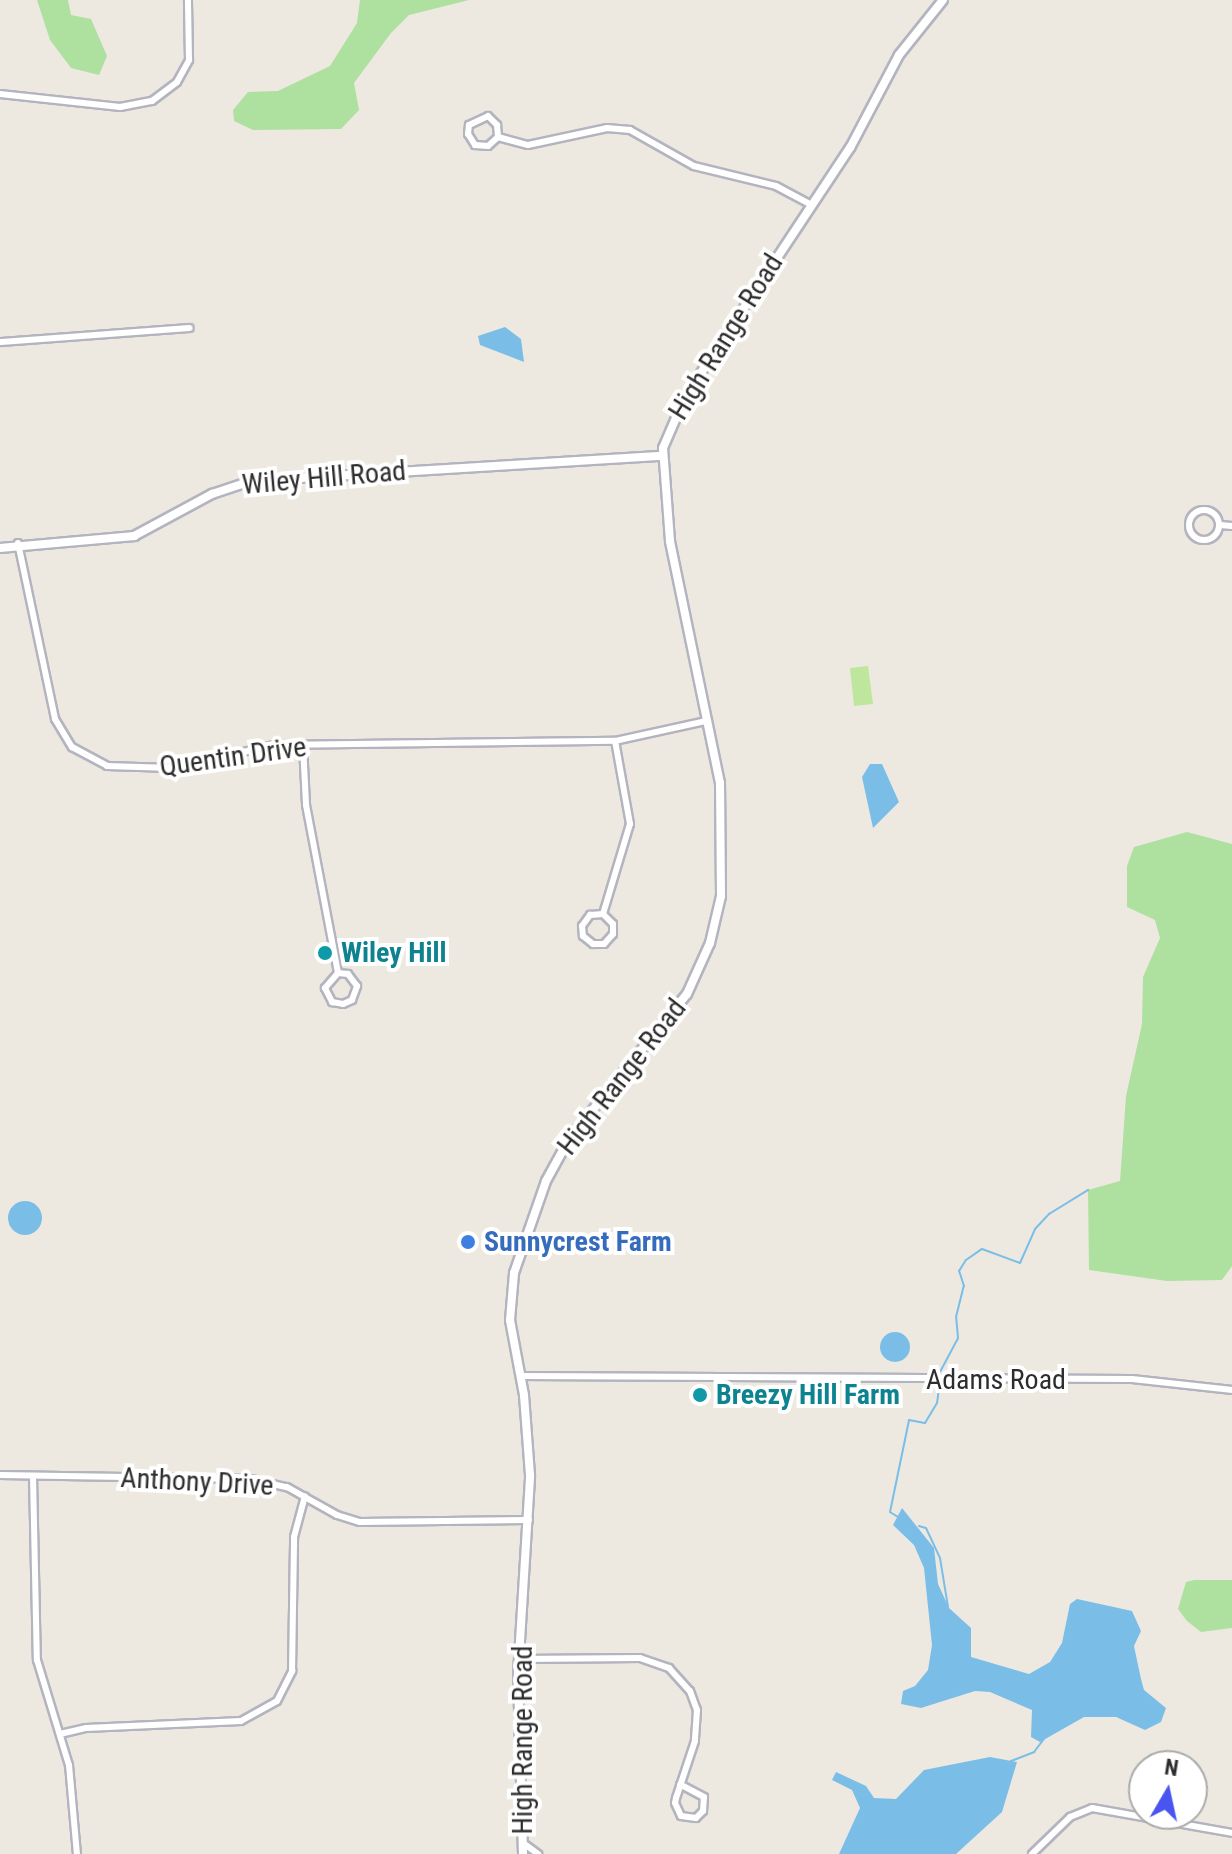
<!DOCTYPE html>
<html>
<head>
<meta charset="utf-8">
<style>
  body { margin:0 }
  #map { position:relative; width:1232px; height:1854px; overflow:hidden; background:#ede9e0; font-family:"Roboto Condensed",sans-serif }
  div>[style] { position:absolute }
  [style*='--x'] { left:calc(var(--x)*1px); top:calc(var(--y)*1px); width:calc(var(--w)*1px); rotate:calc(var(--a)*1deg) }
  .green>* { inset:0; background:#aee0a0 }
  .pitch>* { inset:0; background:#bee79d }
  .water>* { inset:0; background:#7abee8 }
  .round { border-radius:50% }
  .stream>* { height:2px; margin:-1px; padding:0 1px; transform-origin:1px; border-radius:1px; background:#7abee8 }
  .roads { filter:drop-shadow(2px 0 #b3b4bf) drop-shadow(-2px 0 #b3b4bf) drop-shadow(0 2px #b3b4bf) drop-shadow(0 -2px #b3b4bf) }
  .street>* { height:6px; margin:-3px; padding:0 3px; transform-origin:3px; border-radius:3px; background:#fff }
  .street>.ring { margin:-3px; padding:0; box-sizing:content-box; background:none; border:6px solid #fff; border-radius:50% }
  .secondary>* { height:8px; margin:-4px; padding:0 4px; transform-origin:4px; border-radius:4px; background:#fff }
  .dots>* { width:22px; height:22px; translate:-50% -50%; box-sizing:border-box; border:4px solid #fff; border-radius:50% }
  span { translate:-50% -50%; white-space:nowrap; text-align:center; line-height:1.15; -webkit-text-stroke:8px #fff; paint-order:stroke }
  .street-label { font-size:28px; color:#2d2d2d }
  .culture-label { font-size:28px; color:#0d838f; font-weight:700 }
  .left { translate:0 -50%; text-align:left }
  .shop-label { font-size:28px; color:#366cbe; font-weight:700 }
  .north { position:absolute; left:1128px; top:1750px; width:80px; height:80px; box-sizing:border-box; background:#fff; border:2px solid #ababab; border-radius:50%; rotate:9deg; font-size:22px; font-weight:700; line-height:32px; text-align:center; color:#2d2d2d }
  .north::after { content:''; display:block; margin:auto; width:28px; height:36px; background:#4a55f0; clip-path:polygon(50% 0,100% 100%,50% 72%,0 100%) }
</style>
</head>
<body>
<div id="map">
  <div class="green">
    <i style="clip-path:polygon(37px 0,68px 0,71px 15px,91px 19px,107px 56px,99px 75px,71px 68px,50px 40px)"></i>
    <i style="clip-path:polygon(360px 0,469px 0,409px 15px,391px 33px,354px 83px,359px 110px,341px 129px,253px 130px,234px 121px,233px 110px,248px 92px,278px 91px,330px 66px,357px 23px)"></i>
    <i style="clip-path:polygon(1187px 832px,1232px 844px,1232px 1266px,1222px 1280px,1167px 1281px,1089px 1270px,1088px 1190px,1120px 1181px,1126px 1096px,1142px 1024px,1143px 977px,1160px 938px,1155px 920px,1127px 907px,1127px 866px,1134px 847px)"></i>
    <i style="clip-path:polygon(1194px 1580px,1232px 1580px,1232px 1628px,1201px 1632px,1187px 1621px,1178px 1609px,1186px 1582px)"></i>
  </div>
  <div class="pitch">
    <i style="clip-path:polygon(868px 666px,873px 704px,854px 706px,850px 668px)"></i>
  </div>
  <div class="water">
    <i style="clip-path:polygon(505px 327px,521px 339px,524px 362px,480px 345px,478px 336px)"></i>
    <i style="clip-path:polygon(870px 764px,882px 764px,899px 802px,873px 828px,862px 777px)"></i>
    <i class="round" style="left:8px;top:1201px;width:34px;height:34px"></i>
    <i class="round" style="left:880px;top:1332px;width:30px;height:30px"></i>
    <i style="clip-path:polygon(902px 1508px,934px 1548px,938px 1584px,949px 1608px,971px 1628px,971px 1657px,1029px 1674px,1050px 1662px,1062px 1643px,1070px 1604px,1077px 1599px,1132px 1611px,1141px 1631px,1134px 1646px,1141px 1679px,1144px 1690px,1166px 1708px,1161px 1722px,1145px 1730px,1116px 1717px,1084px 1717px,1040px 1742px,1031px 1737px,1032px 1710px,990px 1692px,975px 1691px,921px 1708px,901px 1704px,903px 1691px,915px 1686px,928px 1670px,932px 1645px,924px 1568px,914px 1545px,893px 1525px)"></i>
    <i style="clip-path:polygon(990px 1757px,1017px 1762px,1002px 1812px,956px 1854px,839px 1854px,860px 1808px,852px 1790px,832px 1780px,836px 1772px,866px 1786px,874px 1798px,896px 1799px,924px 1770px)"></i>
  </div>
  <div class="stream">
    <i style="--x:940;--y:1372;--w:38;--a:-62"></i>
    <i style="--x:958;--y:1338;--w:21;--a:-95"></i>
    <i style="--x:956;--y:1317;--w:32;--a:-76"></i>
    <i style="--x:964;--y:1286;--w:16;--a:-108"></i>
    <i style="--x:959;--y:1271;--w:13;--a:-58"></i>
    <i style="--x:966;--y:1260;--w:19;--a:-35"></i>
    <i style="--x:982;--y:1249;--w:40;--a:20.2"></i>
    <i style="--x:1020;--y:1263;--w:37;--a:-66"></i>
    <i style="--x:1035;--y:1229;--w:21;--a:-47"></i>
    <i style="--x:1049;--y:1214;--w:46;--a:-31.6"></i>
    <i style="--x:898;--y:1517;--w:9;--a:-148"></i>
    <i style="--x:890;--y:1512;--w:94;--a:-78.3"></i>
    <i style="--x:909;--y:1420;--w:16;--a:11"></i>
    <i style="--x:925;--y:1423;--w:23;--a:-59"></i>
    <i style="--x:937;--y:1403;--w:14;--a:-82"></i>
    <i style="--x:919;--y:1526;--w:7;--a:16"></i>
    <i style="--x:926;--y:1528;--w:33;--a:65"></i>
    <i style="--x:940;--y:1558;--w:50;--a:80.7"></i>
    <i style="--x:1011;--y:1761;--w:25;--a:-21"></i>
    <i style="--x:1034;--y:1752;--w:20;--a:-53"></i>
  </div>
  <div class="roads">
    <div class="street">
      <i style="--x:0;--y:94;--w:121;--a:6.2"></i>
      <i style="--x:120;--y:107;--w:33;--a:-11"></i>
      <i style="--x:152;--y:101;--w:31;--a:-37"></i>
      <i style="--x:177;--y:82;--w:25;--a:-61"></i>
      <i style="--x:189;--y:60;--w:60;--a:-91"></i>
      <i style="--x:498;--y:137;--w:13;--a:138"></i>
      <i style="--x:488;--y:146;--w:13;--a:-176"></i>
      <i style="--x:475;--y:145;--w:13;--a:-122"></i>
      <i style="--x:468;--y:134;--w:9;--a:-84"></i>
      <i style="--x:469;--y:125;--w:21;--a:-25"></i>
      <i style="--x:488;--y:116;--w:13;--a:45"></i>
      <i style="--x:497;--y:125;--w:12;--a:85"></i>
      <i style="--x:498;--y:137;--w:31;--a:15"></i>
      <i style="--x:528;--y:145;--w:81;--a:-12.1"></i>
      <i style="--x:607;--y:128;--w:23;--a:5"></i>
      <i style="--x:630;--y:130;--w:73;--a:29.4"></i>
      <i style="--x:694;--y:166;--w:84;--a:13.7"></i>
      <i style="--x:776;--y:186;--w:38;--a:28"></i>
      <i style="--x:0;--y:342;--w:190;--a:-4.2"></i>
      <i class="ring" style="left:1189px;top:510px;width:24px;height:24px"></i>
      <i style="--x:1220;--y:525;--w:12;--a:5"></i>
      <i style="--x:18;--y:543;--w:180;--a:78.1"></i>
      <i style="--x:55;--y:719;--w:33;--a:59"></i>
      <i style="--x:72;--y:747;--w:40;--a:28"></i>
      <i style="--x:107;--y:766;--w:65;--a:1.8"></i>
      <i style="--x:172;--y:768;--w:105;--a:-12.7"></i>
      <i style="--x:274;--y:745;--w:341;--a:-0.7"></i>
      <i style="--x:615;--y:741;--w:93;--a:-12.4"></i>
      <i style="--x:303;--y:745;--w:60;--a:87.1"></i>
      <i style="--x:306;--y:805;--w:171;--a:79.2"></i>
      <i style="--x:338;--y:973;--w:20;--a:131"></i>
      <i style="--x:325;--y:988;--w:16;--a:63"></i>
      <i style="--x:332;--y:1002;--w:11;--a:10"></i>
      <i style="--x:343;--y:1004;--w:10;--a:-24"></i>
      <i style="--x:352;--y:1000;--w:15;--a:-70"></i>
      <i style="--x:357;--y:986;--w:15;--a:-127"></i>
      <i style="--x:348;--y:974;--w:10;--a:-174"></i>
      <i style="--x:603;--y:914;--w:14;--a:45"></i>
      <i style="--x:613;--y:924;--w:10;--a:90"></i>
      <i style="--x:613;--y:934;--w:13;--a:132"></i>
      <i style="--x:604;--y:944;--w:11;--a:180"></i>
      <i style="--x:593;--y:944;--w:13;--a:-141"></i>
      <i style="--x:583;--y:936;--w:10;--a:-96"></i>
      <i style="--x:582;--y:926;--w:14;--a:-54"></i>
      <i style="--x:590;--y:915;--w:13;--a:-4"></i>
      <i style="--x:603;--y:914;--w:94;--a:-73.3"></i>
      <i style="--x:630;--y:824;--w:84;--a:-100.2"></i>
      <i style="--x:520;--y:1376;--w:612;--a:0.28"></i>
      <i style="--x:1132;--y:1379;--w:101;--a:6.3"></i>
      <i style="--x:0;--y:1475;--w:251;--a:0.9"></i>
      <i style="--x:251;--y:1479;--w:37;--a:13"></i>
      <i style="--x:287;--y:1487;--w:57;--a:29.2"></i>
      <i style="--x:337;--y:1515;--w:24;--a:17"></i>
      <i style="--x:360;--y:1522;--w:169;--a:-0.7"></i>
      <i style="--x:33;--y:1476;--w:184;--a:88.8"></i>
      <i style="--x:37;--y:1660;--w:110;--a:73.1"></i>
      <i style="--x:69;--y:1765;--w:89;--a:84.9"></i>
      <i style="--x:519;--y:1659;--w:121;--a:-0.5"></i>
      <i style="--x:640;--y:1658;--w:31;--a:19"></i>
      <i style="--x:669;--y:1668;--w:31;--a:48"></i>
      <i style="--x:690;--y:1691;--w:20;--a:70"></i>
      <i style="--x:697;--y:1710;--w:31;--a:94"></i>
      <i style="--x:695;--y:1741;--w:60;--a:108.4"></i>
      <i style="--x:676;--y:1798;--w:5;--a:101"></i>
      <i style="--x:675;--y:1803;--w:14;--a:65"></i>
      <i style="--x:681;--y:1816;--w:15;--a:8"></i>
      <i style="--x:696;--y:1818;--w:10;--a:-45"></i>
      <i style="--x:703;--y:1811;--w:14;--a:-86"></i>
      <i style="--x:704;--y:1797;--w:27;--a:-152"></i>
      <i style="--x:60;--y:1734;--w:27;--a:-13"></i>
      <i style="--x:86;--y:1728;--w:155;--a:-2.6"></i>
      <i style="--x:241;--y:1721;--w:41;--a:-29.1"></i>
      <i style="--x:277;--y:1701;--w:34;--a:-63"></i>
      <i style="--x:292;--y:1671;--w:134;--a:-89.1"></i>
      <i style="--x:294;--y:1537;--w:42;--a:-75"></i>
      <i style="--x:523;--y:1843;--w:19;--a:36"></i>
      <i style="--x:1032;--y:1854;--w:53;--a:-44.2"></i>
      <i style="--x:1070;--y:1817;--w:24;--a:-22"></i>
      <i style="--x:1092;--y:1808;--w:142;--a:10.1"></i>
    </div>
    <div class="secondary">
      <i style="--x:0;--y:548;--w:135;--a:-5.1"></i>
      <i style="--x:134;--y:536;--w:89;--a:-28.3"></i>
      <i style="--x:212;--y:494;--w:41;--a:-18.4"></i>
      <i style="--x:251;--y:481;--w:412;--a:-3.5"></i>
      <i style="--x:523;--y:1854;--w:180;--a:-91.6"></i>
      <i style="--x:518;--y:1674;--w:199;--a:-86.5"></i>
      <i style="--x:530;--y:1475;--w:80;--a:-94.3"></i>
      <i style="--x:524;--y:1395;--w:76;--a:-100.6"></i>
      <i style="--x:510;--y:1320;--w:47;--a:-85.1"></i>
      <i style="--x:514;--y:1273;--w:97;--a:-70.8"></i>
      <i style="--x:546;--y:1181;--w:48;--a:-61.3"></i>
      <i style="--x:569;--y:1139;--w:187;--a:-50.9"></i>
      <i style="--x:687;--y:994;--w:56;--a:-65.7"></i>
      <i style="--x:710;--y:943;--w:48;--a:-76.8"></i>
      <i style="--x:721;--y:896;--w:113;--a:-90.5"></i>
      <i style="--x:720;--y:783;--w:247;--a:-101.7"></i>
      <i style="--x:670;--y:541;--w:93;--a:-94.3"></i>
      <i style="--x:663;--y:448;--w:56;--a:-66.7"></i>
      <i style="--x:685;--y:397;--w:299;--a:-56.5"></i>
      <i style="--x:850;--y:148;--w:105;--a:-62.2"></i>
      <i style="--x:899;--y:55;--w:70;--a:-51.3"></i>
    </div>
  </div>
  <div class="dots">
    <i style="left:325px;top:953px;background:#0f9aa8"></i>
    <i style="left:468px;top:1242px;background:#3f7fe0"></i>
    <i style="left:700px;top:1395px;background:#0f9aa8"></i>
  </div>
  <div class="street-label">
    <span style="left:726px;top:337px;rotate:-58deg">High Range Road</span>
    <span style="left:324px;top:478px;rotate:-5deg">Wiley Hill Road</span>
    <span style="left:233px;top:757px;rotate:-8deg">Quentin Drive</span>
    <span style="left:622px;top:1077px;rotate:-52deg">High Range Road</span>
    <span style="left:996px;top:1380px">Adams Road</span>
    <span style="left:197px;top:1482px;rotate:3deg">Anthony Drive</span>
    <span style="left:523px;top:1740px;rotate:-90deg">High Range Road</span>
  </div>
  <div class="culture-label">
    <span class="left" style="left:341px;top:953px">Wiley Hill</span>
    <span class="left" style="left:716px;top:1395px">Breezy Hill Farm</span>
  </div>
  <div class="shop-label">
    <span class="left" style="left:484px;top:1242px">Sunnycrest Farm</span>
  </div>
  <div class="north">N</div>
</div>
</body>
</html>
